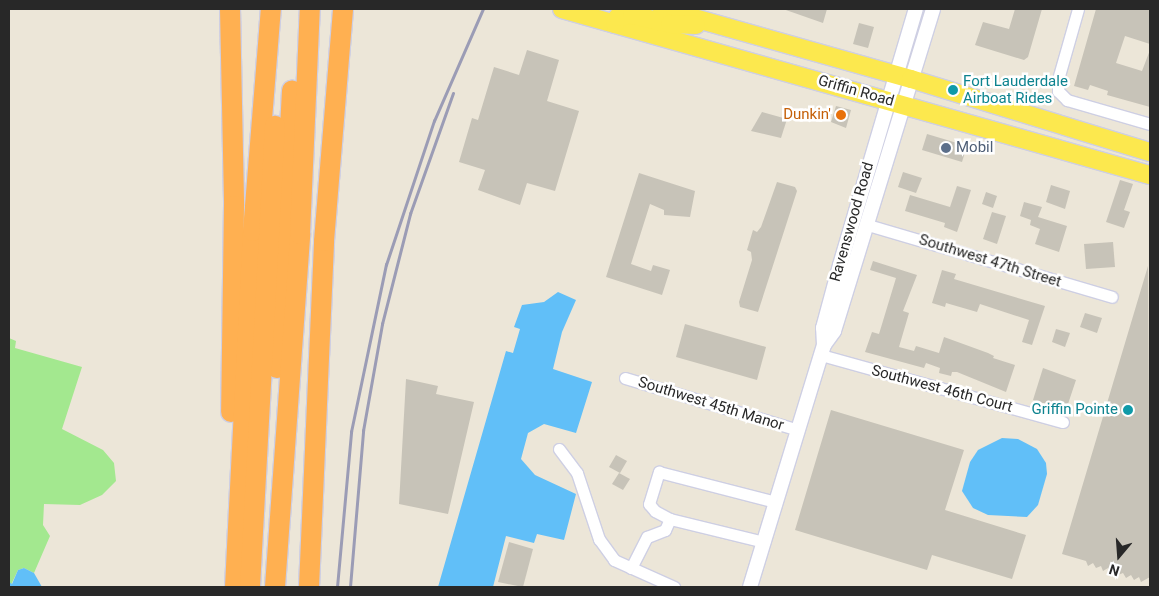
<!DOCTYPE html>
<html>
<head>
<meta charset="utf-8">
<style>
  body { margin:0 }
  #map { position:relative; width:1159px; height:596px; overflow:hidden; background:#ece6d8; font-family:Roboto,sans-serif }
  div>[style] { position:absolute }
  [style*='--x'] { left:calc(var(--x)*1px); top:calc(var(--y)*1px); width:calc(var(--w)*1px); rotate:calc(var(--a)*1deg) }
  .green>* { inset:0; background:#a3e88f }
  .water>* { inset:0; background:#61bff8 }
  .building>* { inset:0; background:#c7c3b8 }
  .roads { filter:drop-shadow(1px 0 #cecfe3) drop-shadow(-1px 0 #cecfe3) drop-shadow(0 1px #cecfe3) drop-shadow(0 -1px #cecfe3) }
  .minor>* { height:11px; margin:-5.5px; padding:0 5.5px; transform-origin:5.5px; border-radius:5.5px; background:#fff }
  .tertiary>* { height:14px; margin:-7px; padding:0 7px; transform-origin:7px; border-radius:7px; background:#fff }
  .primary>* { height:18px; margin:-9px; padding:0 9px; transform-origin:9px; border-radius:9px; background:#fce84e }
  .motorway>* { height:20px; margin:-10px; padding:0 10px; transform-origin:10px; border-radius:10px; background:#ffb051 }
  .rail>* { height:2.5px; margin:-1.25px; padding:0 1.25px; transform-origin:1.25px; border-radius:1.25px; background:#9b9cb5 }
  .dots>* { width:14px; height:14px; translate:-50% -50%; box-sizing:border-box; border:2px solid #fff; border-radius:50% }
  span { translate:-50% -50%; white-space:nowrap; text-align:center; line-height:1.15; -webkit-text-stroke:5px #fff; paint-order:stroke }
  .culture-label { font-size:15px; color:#0d838f }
  .left { translate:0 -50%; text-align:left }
  .right { translate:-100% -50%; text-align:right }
  .street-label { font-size:15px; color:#282828 }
  .food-label { font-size:15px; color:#c56008 }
  .service-label { font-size:15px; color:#4e5e75 }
  .frame { position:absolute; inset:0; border:10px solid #282828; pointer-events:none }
  .north { position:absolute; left:1094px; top:531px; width:50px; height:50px; -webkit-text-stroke:4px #fff; paint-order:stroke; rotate:198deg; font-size:14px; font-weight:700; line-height:20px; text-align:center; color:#282828 }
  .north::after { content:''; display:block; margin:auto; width:18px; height:22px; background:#282828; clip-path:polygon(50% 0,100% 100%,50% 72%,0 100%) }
</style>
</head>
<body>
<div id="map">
  <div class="green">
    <i style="clip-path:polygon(9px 338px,16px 341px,15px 348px,82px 367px,62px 429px,103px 450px,114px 463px,116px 481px,102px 495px,80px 505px,44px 504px,43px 525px,50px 536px,34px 573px,24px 568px,18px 570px,11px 585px,9px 582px)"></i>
  </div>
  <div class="water">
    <i style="clip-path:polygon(558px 292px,576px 300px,562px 332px,553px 369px,592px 382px,576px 433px,544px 424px,528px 433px,521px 459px,535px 475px,576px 494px,564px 540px,537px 534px,534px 543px,506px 536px,493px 587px,438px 587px,506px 351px,513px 353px,520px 329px,514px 327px,522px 305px,544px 302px)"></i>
    <i style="clip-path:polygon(1002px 438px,1018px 439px,1037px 449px,1046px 463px,1047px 474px,1038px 505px,1027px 517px,988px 515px,973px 508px,962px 491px,970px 462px,978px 450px)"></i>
    <i style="clip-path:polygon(24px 568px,34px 573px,42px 587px,9px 587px,9px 582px,12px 584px,18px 570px)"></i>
  </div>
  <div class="building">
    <i style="clip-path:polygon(783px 9px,827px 9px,823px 23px)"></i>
    <i style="clip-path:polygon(1015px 9px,1042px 9px,1028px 57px,1024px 60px,975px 45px,983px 22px,1009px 29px)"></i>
    <i style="clip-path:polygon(1096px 9px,1150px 9px,1150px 44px,1125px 36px,1116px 63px,1142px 71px,1150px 50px,1150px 107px,1107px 95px,1108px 91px,1090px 85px,1088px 90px,1074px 86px)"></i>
    <i style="clip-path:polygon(859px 23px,874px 27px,868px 48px,853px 44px)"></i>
    <i style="clip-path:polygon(527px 50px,559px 60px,547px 101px,579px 111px,555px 191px,527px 183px,520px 205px,478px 190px,485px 170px,459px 162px,472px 118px,478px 120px,494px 67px,519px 75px)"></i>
    <i style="clip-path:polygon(836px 106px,851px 110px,846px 128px,831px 122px)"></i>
    <i style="clip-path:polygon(762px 112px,787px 119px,781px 138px,751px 131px)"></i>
    <i style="clip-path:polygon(927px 134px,967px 146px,962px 162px,922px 150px)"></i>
    <i style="clip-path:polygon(903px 172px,922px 178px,916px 193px,898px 187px)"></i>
    <i style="clip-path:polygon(639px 173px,695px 191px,690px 217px,664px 215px,664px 210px,650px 204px,631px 264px,651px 271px,653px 265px,670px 270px,662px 295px,606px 277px)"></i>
    <i style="clip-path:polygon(1120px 180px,1133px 184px,1124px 210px,1130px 212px,1124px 228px,1106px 222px)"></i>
    <i style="clip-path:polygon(777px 182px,795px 187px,797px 191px,758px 312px,740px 307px,739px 302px,752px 260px,751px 252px,747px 250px,753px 230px,757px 232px,761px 227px)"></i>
    <i style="clip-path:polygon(1051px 185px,1070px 191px,1065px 209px,1046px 202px)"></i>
    <i style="clip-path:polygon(957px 186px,971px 190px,957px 232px,944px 227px,945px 223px,905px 211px,910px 195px,950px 207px)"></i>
    <i style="clip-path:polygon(986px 192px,997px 196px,993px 208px,982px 204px)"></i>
    <i style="clip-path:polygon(1024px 202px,1042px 207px,1038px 217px,1067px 226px,1059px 252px,1035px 244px,1040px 229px,1030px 225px,1031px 220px,1020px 216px)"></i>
    <i style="clip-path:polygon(992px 212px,1006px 216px,997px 244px,983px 239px)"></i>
    <i style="clip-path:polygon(1113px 242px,1115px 267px,1086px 269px,1084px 244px)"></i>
    <i style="clip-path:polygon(873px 261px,917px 275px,903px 311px,909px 313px,899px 347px,914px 351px,916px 346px,939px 353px,944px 337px,988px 353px,994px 356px,993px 358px,1015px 365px,1006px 392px,957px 372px,952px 372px,951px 376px,939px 373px,940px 368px,926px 363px,924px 368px,865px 352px,872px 332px,879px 334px,896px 278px,870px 270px)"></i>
    <i style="clip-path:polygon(1148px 266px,1150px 577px,1141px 582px,1139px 577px,1134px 580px,1131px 575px,1126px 578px,1123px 573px,1118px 575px,1116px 570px,1111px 573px,1108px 568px,1103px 571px,1101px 566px,1096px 568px,1093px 563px,1088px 566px,1086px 561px,1062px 554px)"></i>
    <i style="clip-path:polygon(942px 270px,956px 274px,954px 279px,1045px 306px,1032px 345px,1022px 342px,1029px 320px,980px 304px,977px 312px,946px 303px,945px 307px,932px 303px)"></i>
    <i style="clip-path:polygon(1085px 313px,1102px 318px,1097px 333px,1080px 327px)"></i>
    <i style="clip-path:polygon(685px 324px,766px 347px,757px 380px,676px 357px)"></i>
    <i style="clip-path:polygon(1056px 329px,1070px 333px,1065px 347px,1052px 342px)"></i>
    <i style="clip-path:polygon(1043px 368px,1076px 380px,1066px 410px,1033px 400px)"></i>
    <i style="clip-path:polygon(406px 379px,438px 386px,436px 394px,474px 402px,448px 514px,399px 504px)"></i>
    <i style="clip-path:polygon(831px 410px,964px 450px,945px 510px,1026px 535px,1012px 579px,932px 555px,927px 570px,795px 530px)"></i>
    <i style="clip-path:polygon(616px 455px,627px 461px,620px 473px,609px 467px)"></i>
    <i style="clip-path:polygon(619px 473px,630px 479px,623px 490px,612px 484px)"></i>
    <i style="clip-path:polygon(509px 542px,533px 549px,523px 587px,498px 582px)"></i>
  </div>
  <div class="roads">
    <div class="minor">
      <i style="--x:1078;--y:9;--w:73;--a:105.9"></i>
      <i style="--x:1058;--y:79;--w:12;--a:90"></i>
      <i style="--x:1058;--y:91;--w:13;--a:45"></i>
      <i style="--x:1067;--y:100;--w:86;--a:16.1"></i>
      <i style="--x:868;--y:225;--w:254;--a:16.4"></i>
      <i style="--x:821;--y:355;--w:251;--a:15.5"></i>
      <i style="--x:625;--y:378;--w:181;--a:16.7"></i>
      <i style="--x:559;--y:449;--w:30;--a:53"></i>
      <i style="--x:577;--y:473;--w:70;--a:71.6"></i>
      <i style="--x:599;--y:539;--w:26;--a:54"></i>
      <i style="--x:614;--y:560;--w:66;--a:24.2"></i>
      <i style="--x:670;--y:519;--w:97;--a:13.7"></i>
      <i style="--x:631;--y:568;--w:35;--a:-63"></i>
      <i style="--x:647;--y:537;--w:19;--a:-21"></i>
      <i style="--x:665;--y:530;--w:12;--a:-66"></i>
      <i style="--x:670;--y:519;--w:17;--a:-152"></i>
      <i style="--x:655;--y:511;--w:9;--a:-131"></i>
      <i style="--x:649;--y:504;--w:34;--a:-73"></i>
      <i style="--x:659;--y:472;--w:121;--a:14.4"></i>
    </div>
    <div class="tertiary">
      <i style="--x:824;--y:345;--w:17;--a:-93"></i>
      <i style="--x:823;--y:328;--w:65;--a:-74.9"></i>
      <i style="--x:840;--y:265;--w:267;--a:-73.5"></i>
      <i style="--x:750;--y:587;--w:253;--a:-73"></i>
      <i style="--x:824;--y:345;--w:17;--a:-54"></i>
      <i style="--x:834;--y:331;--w:337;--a:-72.9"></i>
    </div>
    <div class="primary">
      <i style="--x:562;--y:9;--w:611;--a:15.77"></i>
      <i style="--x:662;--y:9;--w:259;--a:15.7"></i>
      <i style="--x:911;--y:79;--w:250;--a:17"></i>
      <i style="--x:615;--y:24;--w:8;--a:-67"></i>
      <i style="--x:618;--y:17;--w:14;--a:-8"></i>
      <i style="--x:632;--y:15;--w:39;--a:13"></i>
      <i style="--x:670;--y:24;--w:26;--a:2"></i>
    </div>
    <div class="motorway">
      <i style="--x:230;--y:9;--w:197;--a:88.8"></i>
      <i style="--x:234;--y:206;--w:206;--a:90.8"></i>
      <i style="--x:277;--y:368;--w:278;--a:-86.9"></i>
      <i style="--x:235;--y:587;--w:356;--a:-87.1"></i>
      <i style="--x:253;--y:231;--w:223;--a:-85.4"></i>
      <i style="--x:250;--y:587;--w:462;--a:-86.9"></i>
      <i style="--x:275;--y:587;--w:354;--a:-85.9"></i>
      <i style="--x:300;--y:234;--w:225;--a:-87.5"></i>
      <i style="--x:309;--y:587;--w:346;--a:-87.5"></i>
      <i style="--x:324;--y:241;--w:233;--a:-85.3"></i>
    </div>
  </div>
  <div class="rail">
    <i style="--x:337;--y:587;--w:156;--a:-84.8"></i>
    <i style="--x:351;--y:432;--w:171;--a:-78.2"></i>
    <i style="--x:386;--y:265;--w:152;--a:-71.6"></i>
    <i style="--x:434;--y:121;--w:122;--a:-66.4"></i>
    <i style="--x:350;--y:587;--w:157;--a:-85.2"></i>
    <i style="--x:363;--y:431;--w:109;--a:-79.9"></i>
    <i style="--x:382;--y:324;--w:114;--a:-75.7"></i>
    <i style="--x:410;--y:214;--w:128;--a:-70.4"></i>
  </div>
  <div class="dots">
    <i style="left:953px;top:90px;background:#0f9aa8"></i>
    <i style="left:841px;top:115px;background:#e8710a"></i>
    <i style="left:946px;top:148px;background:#5c6f8a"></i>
    <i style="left:1128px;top:410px;background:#0f9aa8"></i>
  </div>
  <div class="culture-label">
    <span class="left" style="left:963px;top:90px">Fort Lauderdale<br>Airboat Rides</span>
    <span class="right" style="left:1118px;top:410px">Griffin Pointe</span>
  </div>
  <div class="street-label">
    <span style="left:856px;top:91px;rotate:16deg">Griffin Road</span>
    <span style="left:852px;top:222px;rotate:-74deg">Ravenswood Road</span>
    <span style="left:990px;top:261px;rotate:17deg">Southwest 47th Street</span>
    <span style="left:942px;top:389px;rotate:15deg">Southwest 46th Court</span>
    <span style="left:711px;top:404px;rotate:17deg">Southwest 45th Manor</span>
  </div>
  <div class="food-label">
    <span class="right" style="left:831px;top:115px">Dunkin'</span>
  </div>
  <div class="service-label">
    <span class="left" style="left:956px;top:148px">Mobil</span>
  </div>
  <div class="frame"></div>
  <div class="north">N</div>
</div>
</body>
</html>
